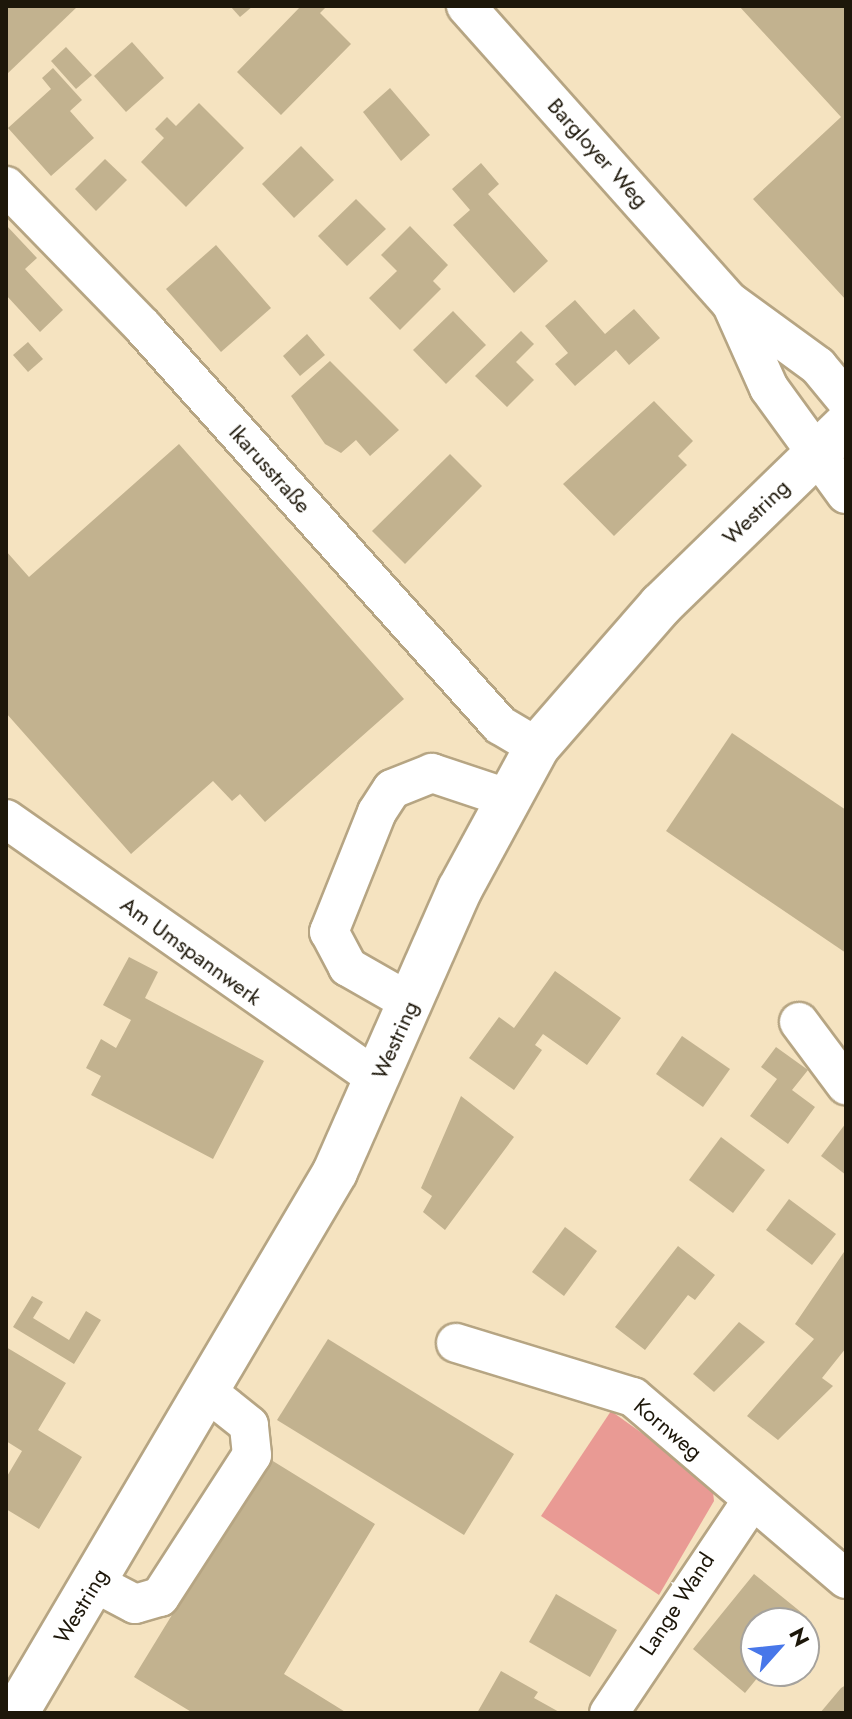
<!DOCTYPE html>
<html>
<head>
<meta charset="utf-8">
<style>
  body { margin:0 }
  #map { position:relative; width:852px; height:1719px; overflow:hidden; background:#f5e3c0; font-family:Jost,sans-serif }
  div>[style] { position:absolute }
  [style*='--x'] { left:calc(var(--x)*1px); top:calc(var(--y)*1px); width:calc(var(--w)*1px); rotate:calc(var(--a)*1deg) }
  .green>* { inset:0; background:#e99a94 }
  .building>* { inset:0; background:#c2b28f }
  .roads { filter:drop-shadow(2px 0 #b6a583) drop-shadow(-2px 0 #b6a583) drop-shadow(0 2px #b6a583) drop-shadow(0 -2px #b6a583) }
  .minor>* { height:38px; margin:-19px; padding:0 19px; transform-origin:19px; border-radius:19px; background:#fff }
  .major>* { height:44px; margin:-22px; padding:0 22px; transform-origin:22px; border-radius:22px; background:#fff }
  span { translate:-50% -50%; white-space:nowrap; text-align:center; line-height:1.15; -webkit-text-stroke:6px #fff; paint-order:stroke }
  .street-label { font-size:22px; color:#1d170a }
  .frame { position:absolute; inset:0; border:8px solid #1d170a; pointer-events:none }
  .north { position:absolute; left:740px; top:1607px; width:80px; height:80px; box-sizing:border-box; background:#fff; border:2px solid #a5a29d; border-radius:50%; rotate:63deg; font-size:22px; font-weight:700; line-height:32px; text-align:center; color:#1d170a }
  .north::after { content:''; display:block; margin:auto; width:28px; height:36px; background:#4877e9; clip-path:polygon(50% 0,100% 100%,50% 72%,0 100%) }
</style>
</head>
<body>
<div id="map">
  <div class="green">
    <i style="clip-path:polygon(611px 1411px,712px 1483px,714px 1501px,659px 1595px,541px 1516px)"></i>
  </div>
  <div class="building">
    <i style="clip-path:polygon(6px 6px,78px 6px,6px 75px)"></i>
    <i style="clip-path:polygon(230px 6px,253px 6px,240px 17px)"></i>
    <i style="clip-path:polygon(301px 6px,327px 6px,320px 13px,351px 44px,281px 115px,237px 72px)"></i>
    <i style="clip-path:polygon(739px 6px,846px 6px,846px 300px,753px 199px,841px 117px)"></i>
    <i style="clip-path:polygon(132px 42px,164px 78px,126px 112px,94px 76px)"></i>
    <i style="clip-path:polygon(66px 47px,92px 75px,76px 89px,51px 61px)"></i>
    <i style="clip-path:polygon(53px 68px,82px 100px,70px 111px,94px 138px,51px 176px,8px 128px,51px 89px,42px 78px)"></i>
    <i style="clip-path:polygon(390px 88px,430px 135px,401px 161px,363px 112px)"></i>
    <i style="clip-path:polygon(199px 103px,244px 148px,186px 207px,141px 162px,164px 138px,155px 129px,167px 117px,176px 126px)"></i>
    <i style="clip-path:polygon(301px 146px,334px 180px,294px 218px,262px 184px)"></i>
    <i style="clip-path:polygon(105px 159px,127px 180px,96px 211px,75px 189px)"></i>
    <i style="clip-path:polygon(481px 163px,499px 184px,488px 194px,548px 261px,514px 293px,453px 225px,470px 210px,452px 189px)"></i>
    <i style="clip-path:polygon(356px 199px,386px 229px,347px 266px,318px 236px)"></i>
    <i style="clip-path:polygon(6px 225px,37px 258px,25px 269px,63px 310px,40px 332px,6px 295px)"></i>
    <i style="clip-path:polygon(410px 226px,448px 265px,433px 281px,441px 289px,400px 330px,369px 298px,397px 271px,381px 255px)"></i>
    <i style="clip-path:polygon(216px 245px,271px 308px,221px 352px,166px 289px)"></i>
    <i style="clip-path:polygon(575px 300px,605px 334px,634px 309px,660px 338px,629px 365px,616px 350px,575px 386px,555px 364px,568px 353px,545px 326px)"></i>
    <i style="clip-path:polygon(453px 311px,486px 345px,446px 384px,413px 350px)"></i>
    <i style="clip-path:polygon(521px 331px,534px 344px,516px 362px,534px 380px,507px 407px,475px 376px)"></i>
    <i style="clip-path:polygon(307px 334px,325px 355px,300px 376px,283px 356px)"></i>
    <i style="clip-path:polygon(28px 342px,43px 359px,28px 372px,13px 355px)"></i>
    <i style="clip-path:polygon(330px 361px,399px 430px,370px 456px,356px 440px,341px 453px,325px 444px,291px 396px)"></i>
    <i style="clip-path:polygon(654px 401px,693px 441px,678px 456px,687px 465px,614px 536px,563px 484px)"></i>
    <i style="clip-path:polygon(179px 444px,404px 699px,265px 822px,240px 794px,232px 801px,213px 781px,131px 854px,6px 713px,6px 551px,29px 577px)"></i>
    <i style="clip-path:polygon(450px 454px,482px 486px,405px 564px,372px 531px)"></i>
    <i style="clip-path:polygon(732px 733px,846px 810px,846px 953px,666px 831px)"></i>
    <i style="clip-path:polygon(129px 957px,158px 972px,145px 998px,264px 1061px,213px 1159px,91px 1095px,101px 1076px,86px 1068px,101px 1039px,116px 1048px,131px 1020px,103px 1005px)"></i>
    <i style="clip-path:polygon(555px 971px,621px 1018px,587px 1065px,543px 1034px,535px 1045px,542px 1050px,514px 1090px,469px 1058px,499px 1017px,514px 1028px)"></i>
    <i style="clip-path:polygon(682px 1036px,730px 1069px,703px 1107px,656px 1074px)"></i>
    <i style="clip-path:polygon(776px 1047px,808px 1070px,792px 1090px,815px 1107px,788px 1144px,750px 1116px,777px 1079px,761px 1067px)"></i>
    <i style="clip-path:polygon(461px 1096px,514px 1137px,445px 1230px,423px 1212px,432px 1196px,421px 1188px)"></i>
    <i style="clip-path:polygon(846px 1123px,846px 1175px,821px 1156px)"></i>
    <i style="clip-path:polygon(721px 1137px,765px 1170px,733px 1213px,689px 1180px)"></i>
    <i style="clip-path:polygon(789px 1199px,836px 1234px,812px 1265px,766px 1230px)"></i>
    <i style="clip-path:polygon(565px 1227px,597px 1251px,564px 1296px,532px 1272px)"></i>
    <i style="clip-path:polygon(678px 1246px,715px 1275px,695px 1300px,688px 1295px,645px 1350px,615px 1327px)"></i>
    <i style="clip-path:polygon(846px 1249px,846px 1348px,822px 1378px,833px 1386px,778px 1440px,747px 1416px,814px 1339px,795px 1324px)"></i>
    <i style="clip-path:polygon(32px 1296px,43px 1302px,33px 1318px,69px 1340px,86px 1311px,101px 1320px,74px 1364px,13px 1327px)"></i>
    <i style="clip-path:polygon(739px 1322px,765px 1342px,714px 1392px,693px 1374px)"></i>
    <i style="clip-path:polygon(328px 1339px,514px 1454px,464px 1535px,277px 1420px)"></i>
    <i style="clip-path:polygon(6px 1347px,66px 1383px,38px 1430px,82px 1457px,39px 1529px,6px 1509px,6px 1478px,22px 1451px,6px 1441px)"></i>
    <i style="clip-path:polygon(268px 1458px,375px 1524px,284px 1674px,347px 1713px,193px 1713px,134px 1677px)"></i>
    <i style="clip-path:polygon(754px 1574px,807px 1617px,756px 1623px,756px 1671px,763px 1671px,745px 1693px,693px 1649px)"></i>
    <i style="clip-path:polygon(556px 1594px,617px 1630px,590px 1677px,529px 1642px)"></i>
    <i style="clip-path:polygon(501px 1671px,538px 1692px,534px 1698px,561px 1713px,477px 1713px)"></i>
    <i style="clip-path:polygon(846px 1685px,846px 1713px,820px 1713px,841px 1688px)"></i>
  </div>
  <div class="roads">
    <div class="minor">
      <i style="--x:466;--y:6;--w:395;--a:48.3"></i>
      <i style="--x:729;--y:301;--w:110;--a:36.1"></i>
      <i style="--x:818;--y:366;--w:44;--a:50.5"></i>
      <i style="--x:6;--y:186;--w:197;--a:45.8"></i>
      <i style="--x:143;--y:327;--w:535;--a:48.11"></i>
      <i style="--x:500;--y:725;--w:43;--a:30.7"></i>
      <i style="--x:731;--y:303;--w:93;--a:65.9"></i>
      <i style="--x:769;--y:388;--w:131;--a:54"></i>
      <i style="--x:6;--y:819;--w:454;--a:35"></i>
      <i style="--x:411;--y:1003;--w:73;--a:-150.3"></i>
      <i style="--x:348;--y:967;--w:40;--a:-118"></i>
      <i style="--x:329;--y:932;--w:129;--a:-68.2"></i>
      <i style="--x:377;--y:812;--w:27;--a:-57"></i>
      <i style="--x:392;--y:789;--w:43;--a:-21.8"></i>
      <i style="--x:432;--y:773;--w:79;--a:18.4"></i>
      <i style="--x:799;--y:1022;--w:79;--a:53.3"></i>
      <i style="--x:456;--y:1343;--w:185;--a:17"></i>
      <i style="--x:633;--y:1397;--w:280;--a:40.5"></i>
      <i style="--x:95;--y:1583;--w:45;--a:27.7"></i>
      <i style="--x:135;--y:1604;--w:26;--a:-16"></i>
      <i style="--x:160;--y:1597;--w:169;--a:-57.1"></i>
      <i style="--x:252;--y:1455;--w:30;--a:-96"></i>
      <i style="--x:249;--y:1425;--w:50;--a:-141.5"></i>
      <i style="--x:609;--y:1713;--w:257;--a:-56.1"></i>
    </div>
    <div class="major">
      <i style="--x:16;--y:1713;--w:628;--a:-59.47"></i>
      <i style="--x:335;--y:1172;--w:309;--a:-66.2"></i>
      <i style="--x:460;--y:889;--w:162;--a:-61.5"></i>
      <i style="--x:537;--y:747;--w:189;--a:-48.9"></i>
      <i style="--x:661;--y:605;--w:258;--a:-44.2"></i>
    </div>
  </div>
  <div class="street-label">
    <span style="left:598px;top:153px;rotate:48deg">Bargloyer Weg</span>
    <span style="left:270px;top:469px;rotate:48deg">Ikarusstraße</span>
    <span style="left:756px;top:512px;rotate:-44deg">Westring</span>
    <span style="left:191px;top:951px;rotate:36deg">Am Umspannwerk</span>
    <span style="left:395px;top:1040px;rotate:-66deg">Westring</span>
    <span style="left:668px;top:1429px;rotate:40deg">Kornweg</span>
    <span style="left:677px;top:1604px;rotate:-57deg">Lange Wand</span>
    <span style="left:81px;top:1606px;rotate:-59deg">Westring</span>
  </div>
  <div class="frame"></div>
  <div class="north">N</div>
</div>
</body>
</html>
